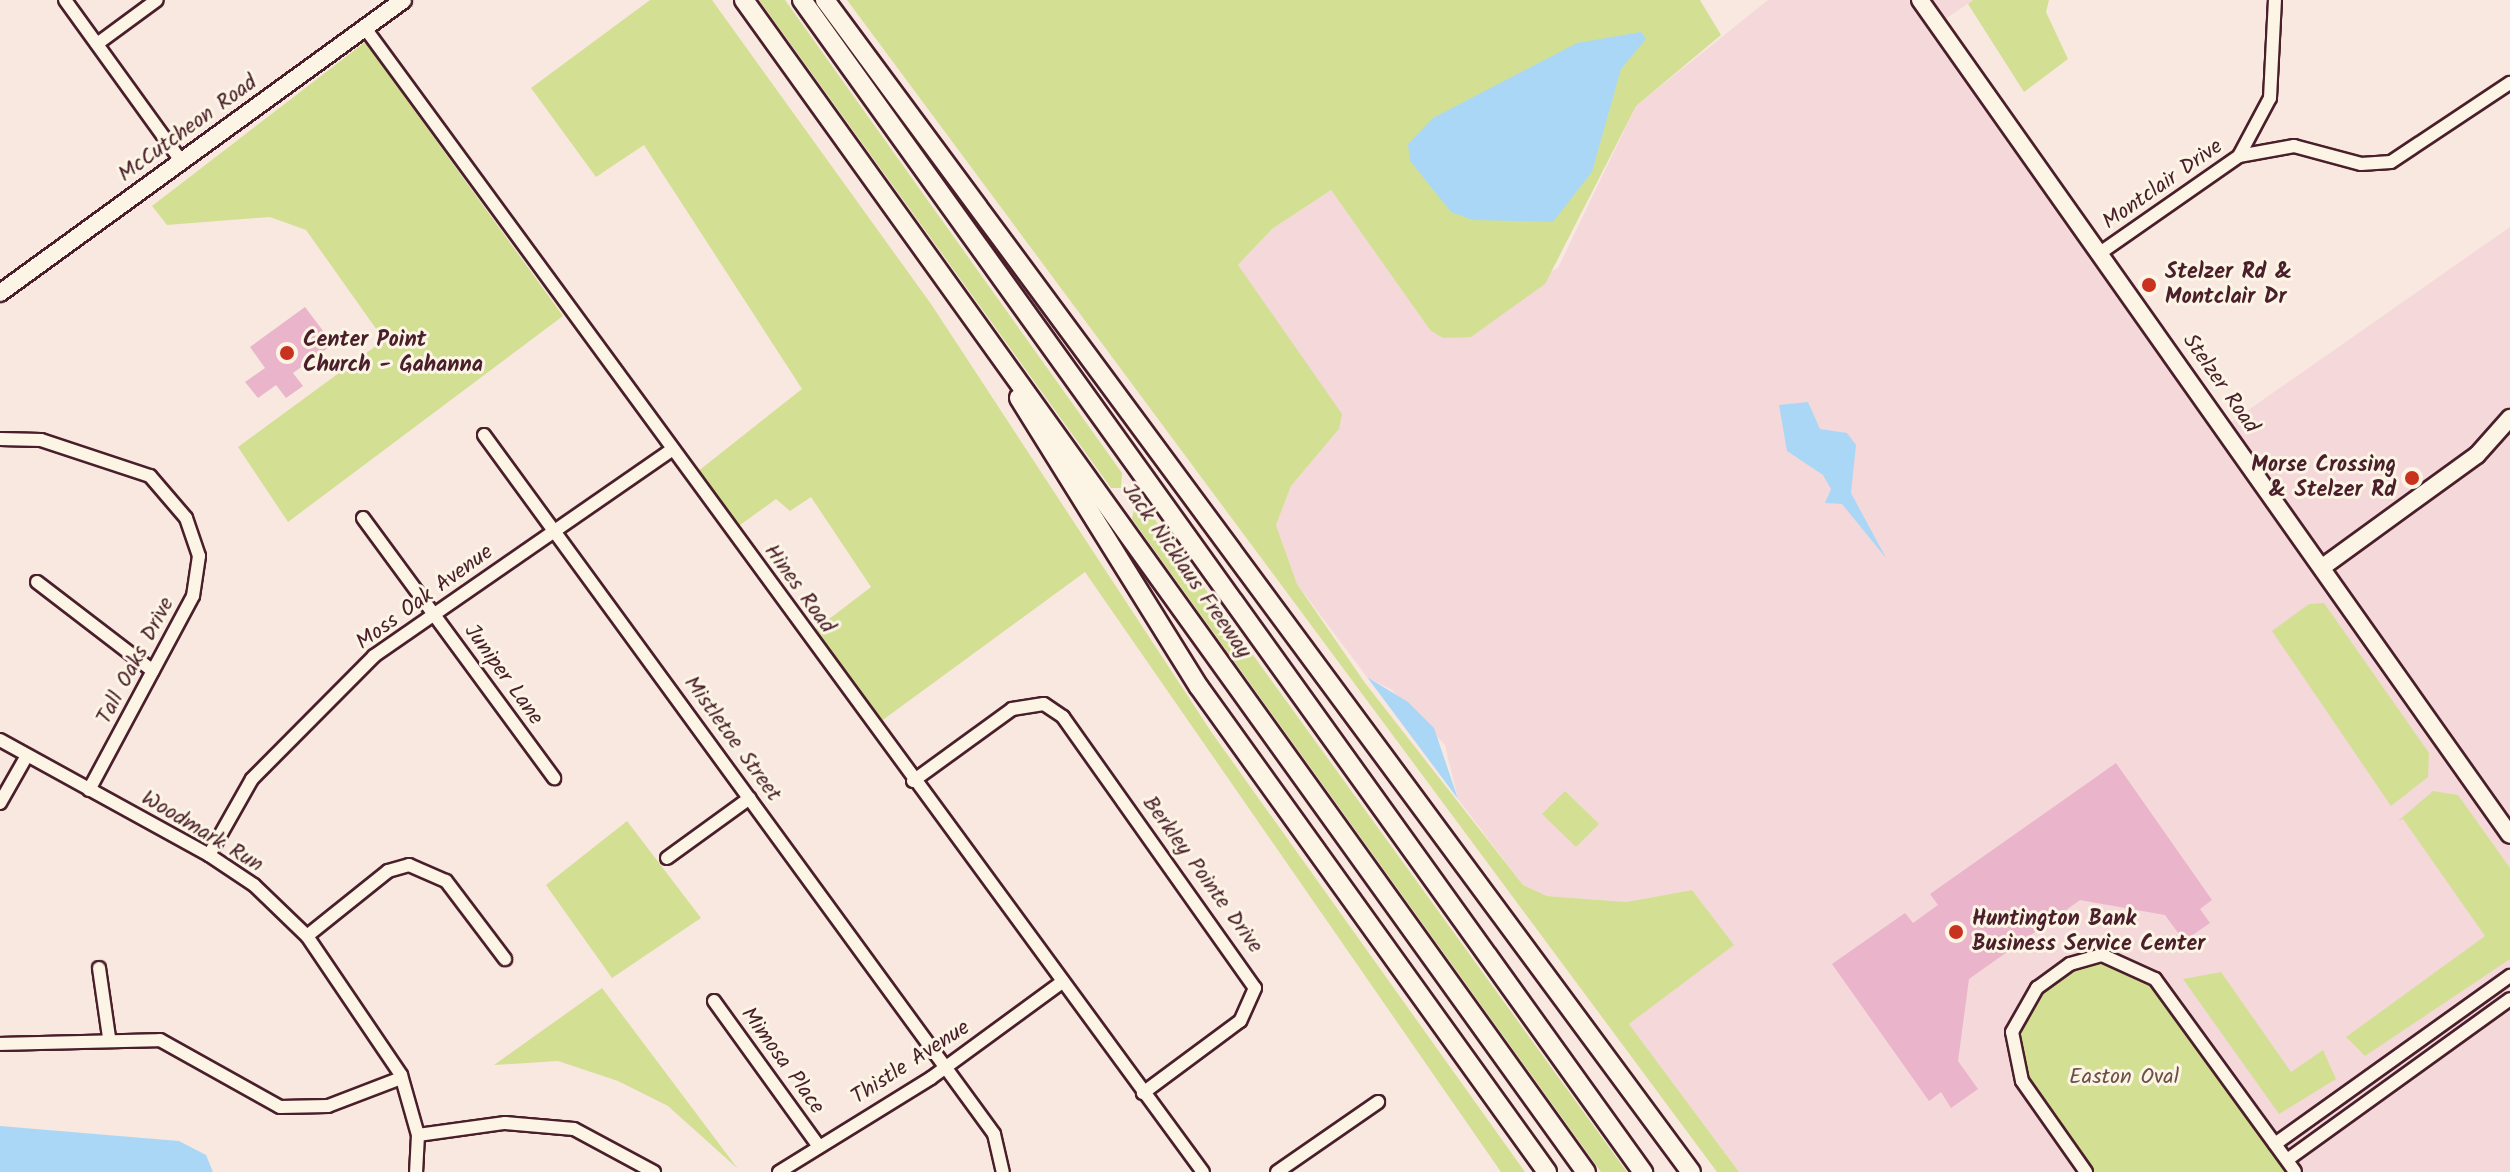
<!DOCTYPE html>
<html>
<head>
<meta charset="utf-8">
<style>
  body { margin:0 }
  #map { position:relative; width:2510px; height:1172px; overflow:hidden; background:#f8e8e0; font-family:Kalam,sans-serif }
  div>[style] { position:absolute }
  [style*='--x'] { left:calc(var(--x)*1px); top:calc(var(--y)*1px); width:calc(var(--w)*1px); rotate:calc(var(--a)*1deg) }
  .built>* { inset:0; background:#f4d8da }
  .green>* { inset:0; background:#d3e094 }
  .water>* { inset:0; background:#abd7f7 }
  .building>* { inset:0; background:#eab4cb }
  .roads { filter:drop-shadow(2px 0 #4a1f2b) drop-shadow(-2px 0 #4a1f2b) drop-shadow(0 2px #4a1f2b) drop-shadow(0 -2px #4a1f2b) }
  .minor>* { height:12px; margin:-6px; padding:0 6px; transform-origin:6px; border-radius:6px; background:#fcf5e5 }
  .major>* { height:16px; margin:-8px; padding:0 8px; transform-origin:8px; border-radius:8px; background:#fcf5e5 }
  .highway>* { height:18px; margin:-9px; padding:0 9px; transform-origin:9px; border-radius:9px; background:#fcf5e5 }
  .dots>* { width:22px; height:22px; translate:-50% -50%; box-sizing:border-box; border:4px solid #fcf5e5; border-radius:50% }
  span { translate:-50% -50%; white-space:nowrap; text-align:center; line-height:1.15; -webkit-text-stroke:6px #fcf5e5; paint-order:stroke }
  .street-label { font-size:22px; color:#4a1f2b }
  .poi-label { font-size:22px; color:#4a1f2b; font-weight:700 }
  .left { translate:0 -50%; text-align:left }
  .right { translate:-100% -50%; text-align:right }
  .park-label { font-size:22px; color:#6c4f45 }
</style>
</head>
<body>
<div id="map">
  <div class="built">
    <i style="clip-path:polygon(1768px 0,1973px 0,1938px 24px,2224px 427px,2510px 227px,2510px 1172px,1739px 1172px,1629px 1024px,1733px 944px,1692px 890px,1626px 902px,1546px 896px,1523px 885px,1458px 799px,1445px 745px,1392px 690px,1367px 677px,1297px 584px,1276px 525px,1291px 486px,1339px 429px,1238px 265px,1272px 229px,1331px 190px,1430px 330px,1558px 268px,1636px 106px)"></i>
  </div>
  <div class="green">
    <i style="clip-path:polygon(650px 0,712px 0,931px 304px,1212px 733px,1525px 1172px,1501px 1172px,1085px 572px,880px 722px,812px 632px,871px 587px,811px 497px,790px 511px,776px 499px,736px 528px,697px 472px,802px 389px,644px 145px,596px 177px,531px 88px)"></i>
    <i style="clip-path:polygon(759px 0,785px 0,1122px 473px,1121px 488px,1111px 488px)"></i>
    <i style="clip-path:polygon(847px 0,1700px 0,1721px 35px,1636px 106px,1545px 284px,1471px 337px,1443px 338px,1430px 330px,1331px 190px,1272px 229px,1238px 265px,1342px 414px,1339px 429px,1291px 486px,1276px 525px,1297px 584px,1365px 683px,1523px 885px,1547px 896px,1626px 902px,1692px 890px,1734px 945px,1629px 1024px,1739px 1172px,1717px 1172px)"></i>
    <i style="clip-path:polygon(1973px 0,2049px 0,2046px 12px,2068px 59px,2024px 92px,1968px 4px)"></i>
    <i style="clip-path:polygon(365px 42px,563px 316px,288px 522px,238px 447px,384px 340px,306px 230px,270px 217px,167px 225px,152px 206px)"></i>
    <i style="clip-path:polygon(1135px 503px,1143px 503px,1627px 1172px,1601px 1172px,1132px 519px)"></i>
    <i style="clip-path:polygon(2324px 603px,2429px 753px,2428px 777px,2391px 806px,2272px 631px,2309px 604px)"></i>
    <i style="clip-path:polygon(1565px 791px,1599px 824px,1576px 847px,1542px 814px)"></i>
    <i style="clip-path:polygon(2433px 791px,2458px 795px,2510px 868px,2510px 959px,2365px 1056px,2346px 1037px,2485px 936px,2403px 819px,2397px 822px)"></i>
    <i style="clip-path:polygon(627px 821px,701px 918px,612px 978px,546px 885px)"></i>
    <i style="clip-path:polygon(2102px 955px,2155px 979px,2295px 1172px,2086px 1172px,2015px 1066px,2017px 1015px,2070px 964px)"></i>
    <i style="clip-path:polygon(2221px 972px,2291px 1072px,2323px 1050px,2336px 1079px,2279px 1114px,2183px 979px)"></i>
    <i style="clip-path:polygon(602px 988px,738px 1169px,668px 1106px,618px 1081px,558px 1061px,494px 1065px)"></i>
  </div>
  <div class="water">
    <i style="clip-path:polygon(1641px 32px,1646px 39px,1621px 69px,1592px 172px,1553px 222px,1473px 220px,1451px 212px,1410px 161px,1408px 144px,1433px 118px,1577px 43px)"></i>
    <i style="clip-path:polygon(1808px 402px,1820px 429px,1847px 433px,1856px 445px,1851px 493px,1886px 558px,1842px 504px,1825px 503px,1831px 489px,1823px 475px,1787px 451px,1779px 405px)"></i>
    <i style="clip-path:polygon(1367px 677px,1408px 702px,1434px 728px,1458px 799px)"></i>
    <i style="clip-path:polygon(0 1126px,179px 1141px,206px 1155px,213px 1172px,0 1172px)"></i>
  </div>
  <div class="building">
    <i style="clip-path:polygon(305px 307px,333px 344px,293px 373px,303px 386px,286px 398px,276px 385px,258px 398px,245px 382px,265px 368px,250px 347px)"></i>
    <i style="clip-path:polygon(2116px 763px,2212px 900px,2200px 909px,2210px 923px,2184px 941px,2165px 915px,2080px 900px,1969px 979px,1958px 1061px,1978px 1089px,1951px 1108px,1941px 1092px,1929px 1101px,1832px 964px,1905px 913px,1913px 923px,1938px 905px,1930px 894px)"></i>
  </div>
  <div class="roads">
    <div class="minor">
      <i style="--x:65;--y:0;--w:198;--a:54.2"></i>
      <i style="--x:365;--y:28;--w:1418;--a:53.78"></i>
      <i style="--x:97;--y:44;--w:74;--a:-36.3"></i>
      <i style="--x:2239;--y:156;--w:66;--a:-61.9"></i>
      <i style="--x:2270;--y:98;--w:98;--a:-87.1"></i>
      <i style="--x:2100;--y:253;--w:169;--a:-34.9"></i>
      <i style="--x:2239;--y:156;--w:56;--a:-10.3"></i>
      <i style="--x:2294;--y:146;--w:69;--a:15"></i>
      <i style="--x:2361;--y:164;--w:30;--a:-4"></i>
      <i style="--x:2391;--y:162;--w:143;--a:-33.6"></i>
      <i style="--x:484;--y:435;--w:865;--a:53.88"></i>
      <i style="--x:994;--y:1134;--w:39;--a:77"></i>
      <i style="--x:0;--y:439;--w:41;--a:1.4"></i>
      <i style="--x:41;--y:440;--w:115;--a:18.3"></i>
      <i style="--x:150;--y:476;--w:55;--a:49.4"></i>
      <i style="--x:186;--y:518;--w:40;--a:71.1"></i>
      <i style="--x:199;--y:556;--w:40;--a:98.5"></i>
      <i style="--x:193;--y:596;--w:220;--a:118.2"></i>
      <i style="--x:363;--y:518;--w:323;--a:53.7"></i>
      <i style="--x:37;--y:582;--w:146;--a:37.5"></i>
      <i style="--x:0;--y:740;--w:239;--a:28.8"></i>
      <i style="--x:209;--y:855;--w:54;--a:33.7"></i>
      <i style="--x:254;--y:885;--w:74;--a:43.9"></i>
      <i style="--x:307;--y:936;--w:168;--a:55.9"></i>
      <i style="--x:401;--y:1075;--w:62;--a:74.2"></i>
      <i style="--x:418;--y:1135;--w:37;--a:93"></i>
      <i style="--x:913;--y:781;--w:122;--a:-36"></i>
      <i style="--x:1012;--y:709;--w:32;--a:-9"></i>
      <i style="--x:1044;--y:704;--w:23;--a:34"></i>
      <i style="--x:1063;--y:717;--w:332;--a:54.7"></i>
      <i style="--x:1255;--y:988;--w:36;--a:114"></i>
      <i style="--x:1240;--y:1021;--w:121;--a:143.4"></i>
      <i style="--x:0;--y:803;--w:51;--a:-60.4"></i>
      <i style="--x:209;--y:855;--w:87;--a:-60.5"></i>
      <i style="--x:252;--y:779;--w:173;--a:-45.2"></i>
      <i style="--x:374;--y:656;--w:362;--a:-34.7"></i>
      <i style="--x:667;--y:858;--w:102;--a:-35.9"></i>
      <i style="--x:307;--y:936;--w:104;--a:-38.7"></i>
      <i style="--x:388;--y:871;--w:22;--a:-16"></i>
      <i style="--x:409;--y:865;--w:40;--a:23.4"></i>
      <i style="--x:446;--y:881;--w:98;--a:52.9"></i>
      <i style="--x:99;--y:968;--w:70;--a:81.8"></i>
      <i style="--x:714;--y:1001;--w:178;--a:54.2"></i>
      <i style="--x:0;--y:1044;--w:160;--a:-1.4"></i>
      <i style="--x:160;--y:1040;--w:137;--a:29.2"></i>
      <i style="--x:280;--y:1107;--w:48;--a:-1.2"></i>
      <i style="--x:328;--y:1106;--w:78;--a:-21"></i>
      <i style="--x:418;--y:1135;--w:88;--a:-7.9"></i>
      <i style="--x:505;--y:1123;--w:69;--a:5"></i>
      <i style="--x:574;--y:1129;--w:91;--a:28.3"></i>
      <i style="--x:2275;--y:1144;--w:289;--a:-35.6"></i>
      <i style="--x:2287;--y:1160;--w:275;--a:-35.8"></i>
      <i style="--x:779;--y:1172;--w:179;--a:-31.7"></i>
      <i style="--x:931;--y:1078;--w:161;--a:-36.2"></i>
      <i style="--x:1277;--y:1172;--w:123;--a:-34.7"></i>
      <i style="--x:2086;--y:1172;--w:111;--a:-125.1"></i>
      <i style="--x:2022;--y:1081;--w:50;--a:-101.5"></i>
      <i style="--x:2012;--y:1032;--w:51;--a:-60.4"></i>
      <i style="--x:2037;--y:988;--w:41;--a:-36"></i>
      <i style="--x:2070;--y:964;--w:33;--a:-16"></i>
      <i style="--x:2102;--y:955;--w:58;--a:24.4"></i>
      <i style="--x:2155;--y:979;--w:238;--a:54"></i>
    </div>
    <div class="major">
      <i style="--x:1920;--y:0;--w:1022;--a:54.76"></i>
      <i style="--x:0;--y:293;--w:498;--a:-36"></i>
      <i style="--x:2324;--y:566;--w:189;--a:-36"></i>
      <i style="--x:2477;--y:455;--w:50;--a:-48.3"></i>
    </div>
    <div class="highway">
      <i style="--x:744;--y:0;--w:1443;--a:54.31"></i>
      <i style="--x:802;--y:0;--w:1443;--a:54.34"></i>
      <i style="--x:825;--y:0;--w:1457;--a:53.54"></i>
      <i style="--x:1019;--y:398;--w:340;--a:58.1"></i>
      <i style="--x:1199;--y:687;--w:597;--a:54.34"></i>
    </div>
  </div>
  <div class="dots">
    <i style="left:2149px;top:285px;background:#c8321e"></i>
    <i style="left:287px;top:353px;background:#c8321e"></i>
    <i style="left:2412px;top:478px;background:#c8321e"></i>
    <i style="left:1956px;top:932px;background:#c8321e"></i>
  </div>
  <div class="street-label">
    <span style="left:188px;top:129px;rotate:-36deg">McCutcheon Road</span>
    <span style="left:2163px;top:185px;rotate:-35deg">Montclair Drive</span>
    <span style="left:2220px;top:384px;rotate:55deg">Stelzer Road</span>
    <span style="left:1186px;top:571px;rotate:55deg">Jack Nicklaus Freeway</span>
    <span style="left:799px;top:589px;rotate:54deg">Hines Road</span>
    <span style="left:425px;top:598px;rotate:-36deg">Moss Oak Avenue</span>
    <span style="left:136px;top:661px;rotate:-62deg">Tall Oaks Drive</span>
    <span style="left:503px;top:675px;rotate:54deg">Juniper Lane</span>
    <span style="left:732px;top:739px;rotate:54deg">Mistletoe Street</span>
    <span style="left:202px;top:832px;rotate:31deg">Woodmark Run</span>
    <span style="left:1202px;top:875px;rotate:54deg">Berkley Pointe Drive</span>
    <span style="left:782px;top:1061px;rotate:54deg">Mimosa Place</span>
    <span style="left:911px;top:1063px;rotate:-33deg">Thistle Avenue</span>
  </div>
  <div class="poi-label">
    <span class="left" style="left:2165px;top:285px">Stelzer Rd &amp;<br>Montclair Dr</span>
    <span class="left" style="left:303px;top:353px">Center Point<br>Church - Gahanna</span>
    <span class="right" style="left:2396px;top:478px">Morse Crossing<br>&amp; Stelzer Rd</span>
    <span class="left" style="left:1972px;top:932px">Huntington Bank<br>Business Service Center</span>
  </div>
  <div class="park-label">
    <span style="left:2124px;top:1078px">Easton Oval</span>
  </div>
</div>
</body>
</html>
